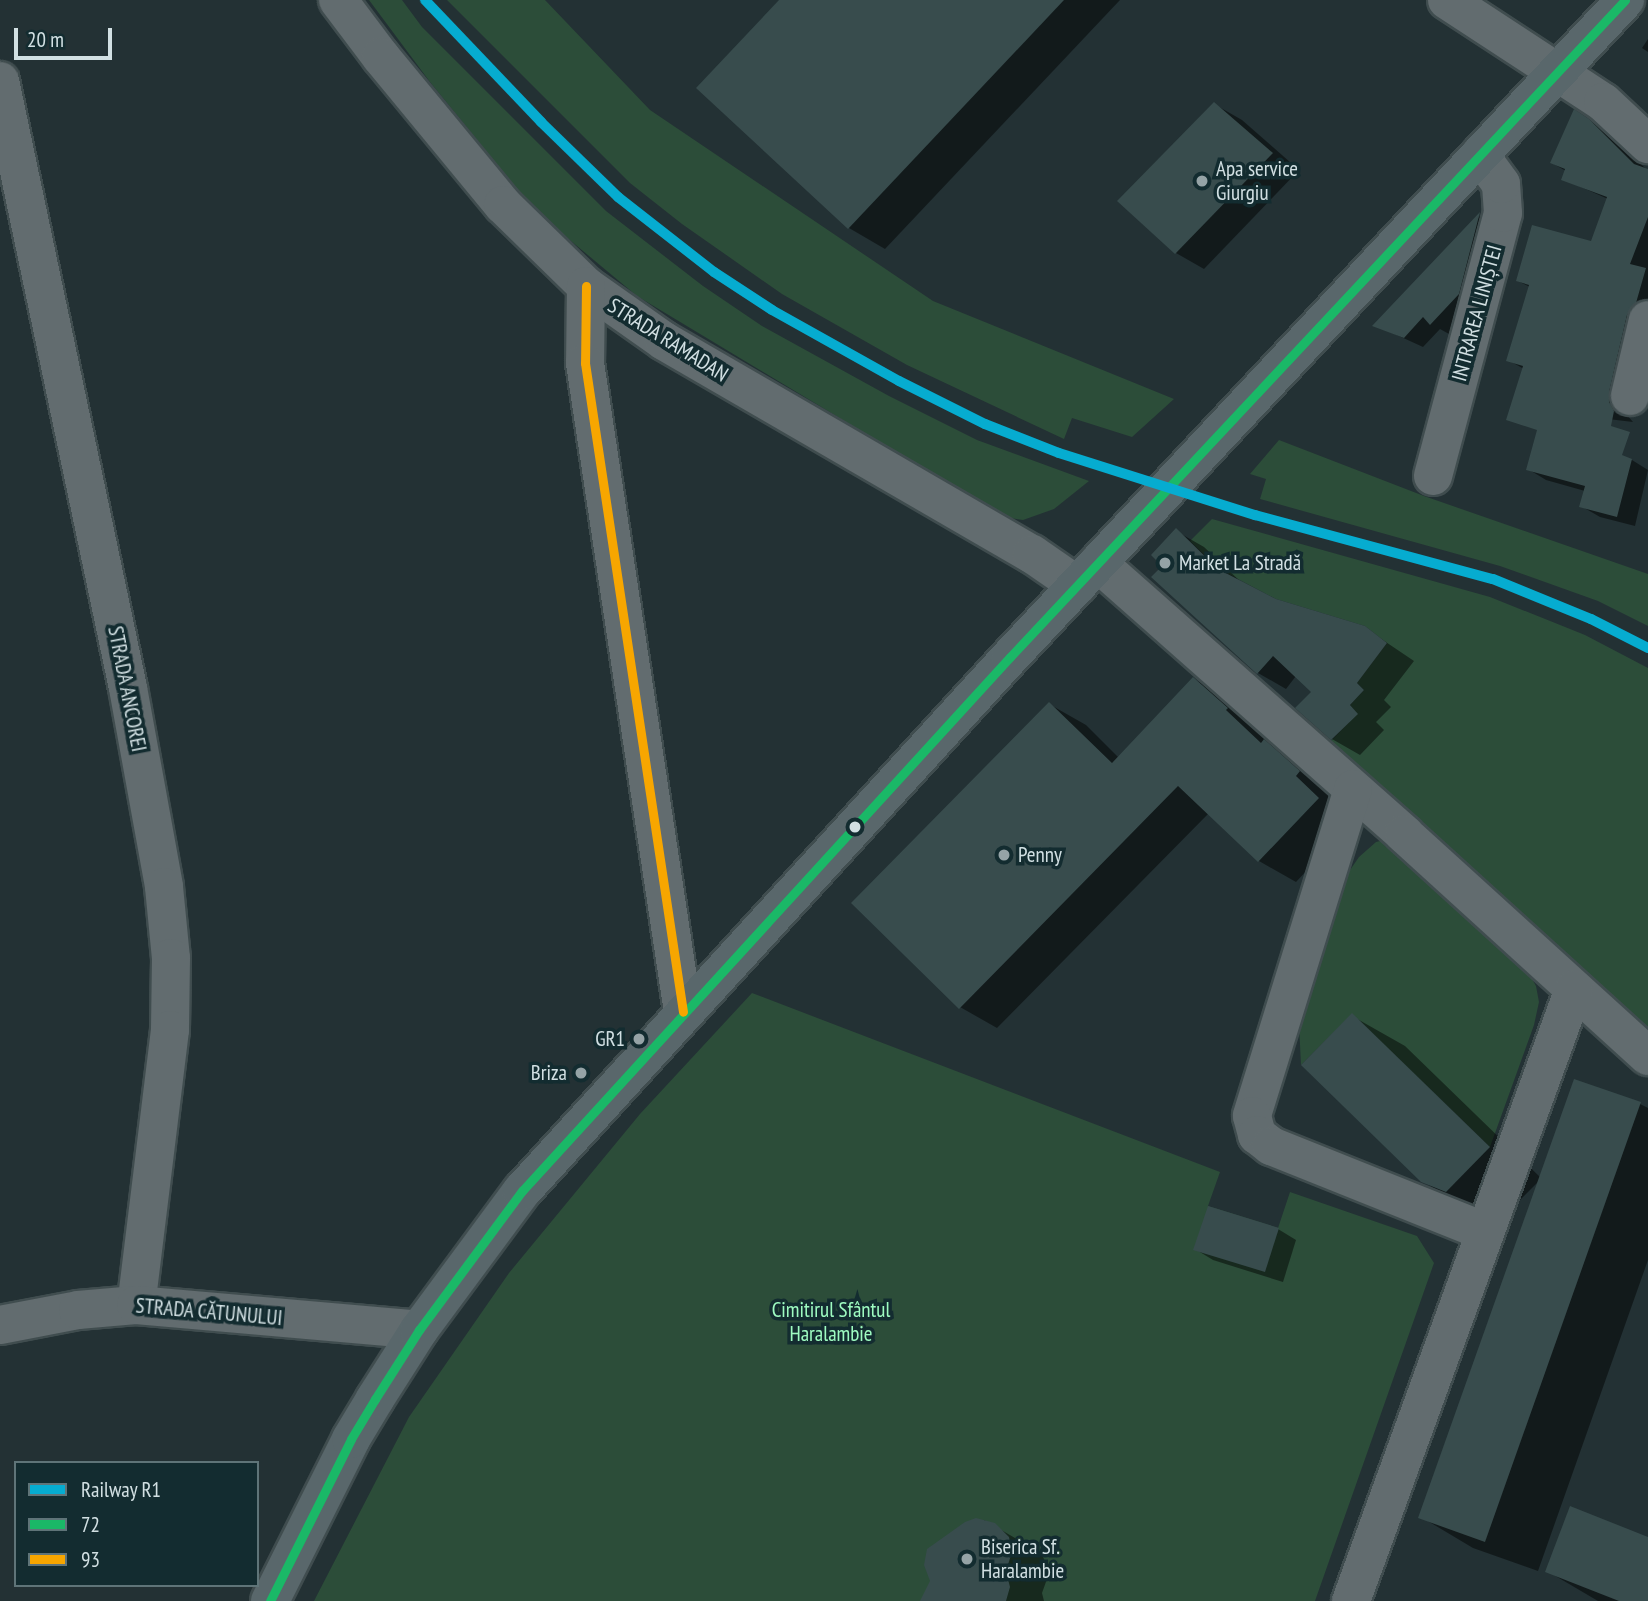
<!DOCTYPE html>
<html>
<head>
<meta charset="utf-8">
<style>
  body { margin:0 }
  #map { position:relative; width:1648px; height:1601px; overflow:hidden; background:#233134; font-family:"PT Sans Narrow",sans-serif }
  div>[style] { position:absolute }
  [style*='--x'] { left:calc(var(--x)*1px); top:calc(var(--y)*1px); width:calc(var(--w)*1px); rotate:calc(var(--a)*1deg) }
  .green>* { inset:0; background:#2c4d39 }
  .shadow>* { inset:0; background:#0007 }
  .building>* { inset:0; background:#384c4d }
  .roads { filter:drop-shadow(2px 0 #404d4f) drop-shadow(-2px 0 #404d4f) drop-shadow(0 2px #404d4f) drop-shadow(0 -2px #404d4f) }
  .minor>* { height:38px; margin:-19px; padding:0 19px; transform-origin:19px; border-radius:19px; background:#626c6f }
  .major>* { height:38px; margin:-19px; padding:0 19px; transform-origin:19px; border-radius:19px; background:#59676b }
  .bus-1>* { height:9px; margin:-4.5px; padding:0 4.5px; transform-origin:4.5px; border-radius:4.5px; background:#1ab867 }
  .bus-2>* { height:9px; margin:-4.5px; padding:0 4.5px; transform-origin:4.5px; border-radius:4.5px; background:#f7a600 }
  .rail-1>* { height:10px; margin:-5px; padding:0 5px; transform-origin:5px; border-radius:5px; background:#06acd0 }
  .dots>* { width:19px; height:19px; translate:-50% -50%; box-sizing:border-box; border:4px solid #132c30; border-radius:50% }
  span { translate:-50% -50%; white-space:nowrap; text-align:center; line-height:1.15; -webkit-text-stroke:7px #132c30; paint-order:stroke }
  .poi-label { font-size:21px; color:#d2e0e3 }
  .left { translate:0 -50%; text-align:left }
  .right { translate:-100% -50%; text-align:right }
  .street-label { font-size:21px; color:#d2e0e3 }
  .park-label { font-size:21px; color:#9efbc1 }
  .legend { position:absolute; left:14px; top:1461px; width:245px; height:126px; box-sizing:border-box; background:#132c30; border:2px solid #5f7478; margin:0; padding:9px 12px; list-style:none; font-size:21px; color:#d2e0e3 }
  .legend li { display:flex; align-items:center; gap:14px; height:35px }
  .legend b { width:35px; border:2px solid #5f7478 }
  .scale { position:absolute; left:14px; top:28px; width:98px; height:32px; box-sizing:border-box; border:4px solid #d2e0e3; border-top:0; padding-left:9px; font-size:21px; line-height:24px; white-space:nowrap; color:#d2e0e3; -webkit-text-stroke:5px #132c30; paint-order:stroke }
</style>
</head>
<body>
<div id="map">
  <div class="green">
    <i style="clip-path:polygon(369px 0,402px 0,422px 27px,606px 211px,703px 286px,762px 326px,889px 396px,977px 440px,1089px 481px,1054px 509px,1023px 520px,1004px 517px,637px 296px,565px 236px,518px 190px,430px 82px)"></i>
    <i style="clip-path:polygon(447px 0,545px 0,650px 110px,933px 301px,1174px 399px,1132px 437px,1072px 418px,1064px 439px,907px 365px,782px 294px,682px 224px,630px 183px)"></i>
    <i style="clip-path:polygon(1279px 440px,1424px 496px,1648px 574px,1648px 626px,1598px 601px,1500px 566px,1260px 499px,1266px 479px,1250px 474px)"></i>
    <i style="clip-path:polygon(1212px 519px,1490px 597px,1585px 635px,1648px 668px,1648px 1046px,1325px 747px,1357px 714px,1350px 705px,1364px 690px,1357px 683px,1387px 643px,1365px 626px,1276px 599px,1219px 569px,1190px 541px)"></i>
    <i style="clip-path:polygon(1384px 840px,1527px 970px,1536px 986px,1539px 1002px,1534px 1025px,1490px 1147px,1352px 1014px,1301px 1065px,1299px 1024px,1341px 883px,1359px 857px,1376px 842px)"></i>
    <i style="clip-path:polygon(752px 993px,1220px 1172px,1208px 1206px,1278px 1228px,1290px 1192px,1417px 1236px,1434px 1263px,1315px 1601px,314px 1601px,409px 1417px,509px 1273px,640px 1114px)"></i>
  </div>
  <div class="shadow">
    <i style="clip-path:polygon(783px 0,1120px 0,885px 249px,849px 228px)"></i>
    <i style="clip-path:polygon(1648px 39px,1648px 52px,1642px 48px)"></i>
    <i style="clip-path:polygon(1214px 104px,1242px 120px,1299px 170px,1204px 269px,1176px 253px)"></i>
    <i style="clip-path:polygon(1575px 112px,1608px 132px,1648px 171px,1648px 320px,1627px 403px,1627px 415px,1633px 422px,1532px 410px,1524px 369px,1508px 360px,1530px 287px,1518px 281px,1592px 243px,1608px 199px,1563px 179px,1566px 171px,1552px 163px)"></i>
    <i style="clip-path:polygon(1481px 215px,1498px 225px,1477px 305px,1449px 334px,1440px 329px,1423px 347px,1375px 325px)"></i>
    <i style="clip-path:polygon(1632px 460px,1648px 470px,1635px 526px,1600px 517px,1581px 506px,1585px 491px,1546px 480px,1528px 469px)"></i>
    <i style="clip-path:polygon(1176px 531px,1204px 547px,1243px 584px,1275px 601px,1365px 628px,1414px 661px,1384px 700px,1391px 707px,1376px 722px,1384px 730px,1360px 755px,1332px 739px,1313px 692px,1296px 676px,1286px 689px,1258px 673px,1165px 566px)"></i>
    <i style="clip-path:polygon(1194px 679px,1231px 700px,1301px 763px,1354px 820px,1296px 882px,1259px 861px,1209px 813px,997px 1028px,960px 1007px,1049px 704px,1086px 725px,1119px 758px)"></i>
    <i style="clip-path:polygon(1352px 1016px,1405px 1046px,1541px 1178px,1640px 1104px,1648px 1108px,1648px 1260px,1538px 1571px,1473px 1548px,1421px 1517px,1541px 1179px,1499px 1221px,1475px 1212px,1422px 1181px)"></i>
    <i style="clip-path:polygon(1278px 1229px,1296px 1240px,1283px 1282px,1213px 1260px,1195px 1249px)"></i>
    <i style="clip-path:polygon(984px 1520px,1041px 1553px,1047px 1565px,1047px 1579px,1042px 1593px,1044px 1601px,922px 1601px)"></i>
    <i style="clip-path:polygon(1648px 1539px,1648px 1601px,1598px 1601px,1547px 1571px)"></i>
  </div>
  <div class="building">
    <i style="clip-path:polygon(779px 0,1064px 0,848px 229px,696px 88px)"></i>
    <i style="clip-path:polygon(1214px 102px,1273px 153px,1175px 254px,1117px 201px)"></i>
    <i style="clip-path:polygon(1574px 109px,1589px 119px,1634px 164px,1648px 169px,1648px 217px,1630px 264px,1646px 268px,1636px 303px,1627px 315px,1609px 392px,1609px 402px,1614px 411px,1611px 426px,1630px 432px,1622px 455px,1632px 459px,1617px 517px,1579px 507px,1585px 486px,1526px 470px,1537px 430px,1506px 420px,1523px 366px,1506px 361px,1529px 285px,1516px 281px,1532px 225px,1591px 241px,1607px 197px,1561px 180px,1565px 169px,1550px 163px)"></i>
    <i style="clip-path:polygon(1480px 212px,1459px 294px,1430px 325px,1423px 317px,1404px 338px,1372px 326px)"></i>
    <i style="clip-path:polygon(1176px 528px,1218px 569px,1276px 599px,1365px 626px,1387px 643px,1357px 683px,1364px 690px,1350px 705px,1358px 714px,1331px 740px,1295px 708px,1311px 692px,1273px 656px,1257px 674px,1151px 577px,1162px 566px,1151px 555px)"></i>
    <i style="clip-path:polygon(1193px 677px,1228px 708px,1226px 710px,1261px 743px,1264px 739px,1300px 771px,1296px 776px,1319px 798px,1258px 862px,1178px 786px,959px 1009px,851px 903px,1049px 702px,1112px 763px)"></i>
    <i style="clip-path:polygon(1352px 1013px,1490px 1147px,1446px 1192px,1421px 1182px,1301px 1065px)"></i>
    <i style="clip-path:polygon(1574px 1079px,1641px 1102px,1485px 1542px,1418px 1518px)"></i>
    <i style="clip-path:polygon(1208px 1206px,1279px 1228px,1265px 1272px,1193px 1250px)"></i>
    <i style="clip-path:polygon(1570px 1506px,1648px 1537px,1648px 1601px,1619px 1601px,1545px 1572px)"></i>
    <i style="clip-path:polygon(976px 1518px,995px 1523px,1009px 1537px,1012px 1552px,1006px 1571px,1010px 1587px,1006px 1601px,920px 1601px,930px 1581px,924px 1565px,927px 1549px,965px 1522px)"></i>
  </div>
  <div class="roads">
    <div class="minor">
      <i style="--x:338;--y:0;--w:71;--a:53"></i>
      <i style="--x:381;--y:57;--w:192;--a:50.5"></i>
      <i style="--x:503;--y:205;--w:116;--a:44.3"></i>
      <i style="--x:586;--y:286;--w:95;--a:35.2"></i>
      <i style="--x:664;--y:341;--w:425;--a:30.1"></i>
      <i style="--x:1032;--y:554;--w:55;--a:34.6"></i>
      <i style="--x:1447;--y:0;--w:186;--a:33.2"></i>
      <i style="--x:1603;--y:102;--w:62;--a:43"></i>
      <i style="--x:0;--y:81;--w:620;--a:78.09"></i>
      <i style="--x:128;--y:688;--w:202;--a:79.7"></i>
      <i style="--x:164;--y:887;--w:71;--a:84.4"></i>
      <i style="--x:171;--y:958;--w:72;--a:90.8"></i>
      <i style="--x:170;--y:1030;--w:277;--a:97"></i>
      <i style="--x:586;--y:286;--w:77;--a:90.7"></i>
      <i style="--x:585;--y:363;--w:656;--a:81.41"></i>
      <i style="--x:1630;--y:396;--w:78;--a:-76.7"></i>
      <i style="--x:1433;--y:476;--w:272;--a:-75.1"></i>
      <i style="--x:1503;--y:213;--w:29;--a:-94"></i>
      <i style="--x:1501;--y:184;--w:36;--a:-126"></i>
      <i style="--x:1098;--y:563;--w:409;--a:41.5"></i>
      <i style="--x:1404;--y:834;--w:330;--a:42.3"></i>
      <i style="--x:1353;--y:789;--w:342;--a:107.2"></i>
      <i style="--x:1252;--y:1116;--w:20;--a:75"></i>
      <i style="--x:1257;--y:1135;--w:18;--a:38"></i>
      <i style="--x:1271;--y:1146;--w:229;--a:21.8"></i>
      <i style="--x:0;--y:1325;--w:79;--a:-10.9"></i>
      <i style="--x:78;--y:1310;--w:58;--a:-4.9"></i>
      <i style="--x:136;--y:1305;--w:284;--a:5"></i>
      <i style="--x:1351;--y:1601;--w:651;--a:-69.98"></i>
    </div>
    <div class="major">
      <i style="--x:270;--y:1601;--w:181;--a:-63.4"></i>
      <i style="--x:351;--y:1439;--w:47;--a:-59"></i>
      <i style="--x:375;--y:1399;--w:82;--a:-57.5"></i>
      <i style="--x:419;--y:1330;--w:173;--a:-53.5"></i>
      <i style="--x:522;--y:1191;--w:723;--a:-47.58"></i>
      <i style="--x:1010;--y:657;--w:900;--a:-46.89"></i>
    </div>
  </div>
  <div class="bus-1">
    <i style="--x:270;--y:1601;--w:181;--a:-63.4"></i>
    <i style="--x:351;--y:1439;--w:47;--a:-59"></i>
    <i style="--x:375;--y:1399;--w:82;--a:-57.5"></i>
    <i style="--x:419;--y:1330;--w:173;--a:-53.5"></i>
    <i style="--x:522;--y:1191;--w:723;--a:-47.58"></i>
    <i style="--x:1010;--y:657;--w:900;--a:-46.89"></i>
  </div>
  <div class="bus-2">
    <i style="--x:586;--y:286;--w:77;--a:90.7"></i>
    <i style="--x:585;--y:363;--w:656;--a:81.41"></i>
  </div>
  <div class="rail-1">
    <i style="--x:425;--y:0;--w:168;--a:46.4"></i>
    <i style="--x:541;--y:122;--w:107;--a:44.2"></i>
    <i style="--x:618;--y:197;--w:122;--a:38"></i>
    <i style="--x:714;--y:272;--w:69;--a:33.2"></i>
    <i style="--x:772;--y:310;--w:145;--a:29.2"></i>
    <i style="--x:899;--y:381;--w:96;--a:26.6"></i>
    <i style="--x:985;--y:424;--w:79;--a:21.4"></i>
    <i style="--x:1059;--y:453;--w:206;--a:17.6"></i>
    <i style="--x:1255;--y:515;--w:246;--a:15.1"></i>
    <i style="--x:1493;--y:579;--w:106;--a:22.2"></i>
    <i style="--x:1591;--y:619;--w:64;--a:27"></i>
  </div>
  <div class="dots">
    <i style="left:1202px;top:181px;background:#95a3a6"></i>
    <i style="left:1165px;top:563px;background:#95a3a6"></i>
    <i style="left:855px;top:827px;background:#d2e0e3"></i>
    <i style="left:1004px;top:855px;background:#95a3a6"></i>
    <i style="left:639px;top:1039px;background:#95a3a6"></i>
    <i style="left:581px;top:1073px;background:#95a3a6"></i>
    <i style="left:967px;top:1559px;background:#95a3a6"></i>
  </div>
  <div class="poi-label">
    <span class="left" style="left:1216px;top:181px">Apa service<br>Giurgiu</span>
    <span class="left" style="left:1179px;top:563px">Market La Stradă</span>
    <span class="left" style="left:1018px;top:855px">Penny</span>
    <span class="right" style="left:625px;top:1039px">GR1</span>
    <span class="right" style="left:567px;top:1073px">Briza</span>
    <span class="left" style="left:981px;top:1559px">Biserica Sf.<br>Haralambie</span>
  </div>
  <div class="street-label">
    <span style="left:1477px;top:313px;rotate:-75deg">INTRAREA LINIȘTEI</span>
    <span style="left:668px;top:340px;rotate:32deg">STRADA RAMADAN</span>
    <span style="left:127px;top:689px;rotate:79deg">STRADA ANCOREI</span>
    <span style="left:209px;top:1312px;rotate:5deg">STRADA CĂTUNULUI</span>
  </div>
  <div class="park-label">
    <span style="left:831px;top:1322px">Cimitirul Sfântul<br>Haralambie</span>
  </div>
  <ul class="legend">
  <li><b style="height:9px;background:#06acd0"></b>Railway R1</li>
  <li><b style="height:9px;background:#1ab867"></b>72</li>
  <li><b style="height:9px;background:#f7a600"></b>93</li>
  </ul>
  <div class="scale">20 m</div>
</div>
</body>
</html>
